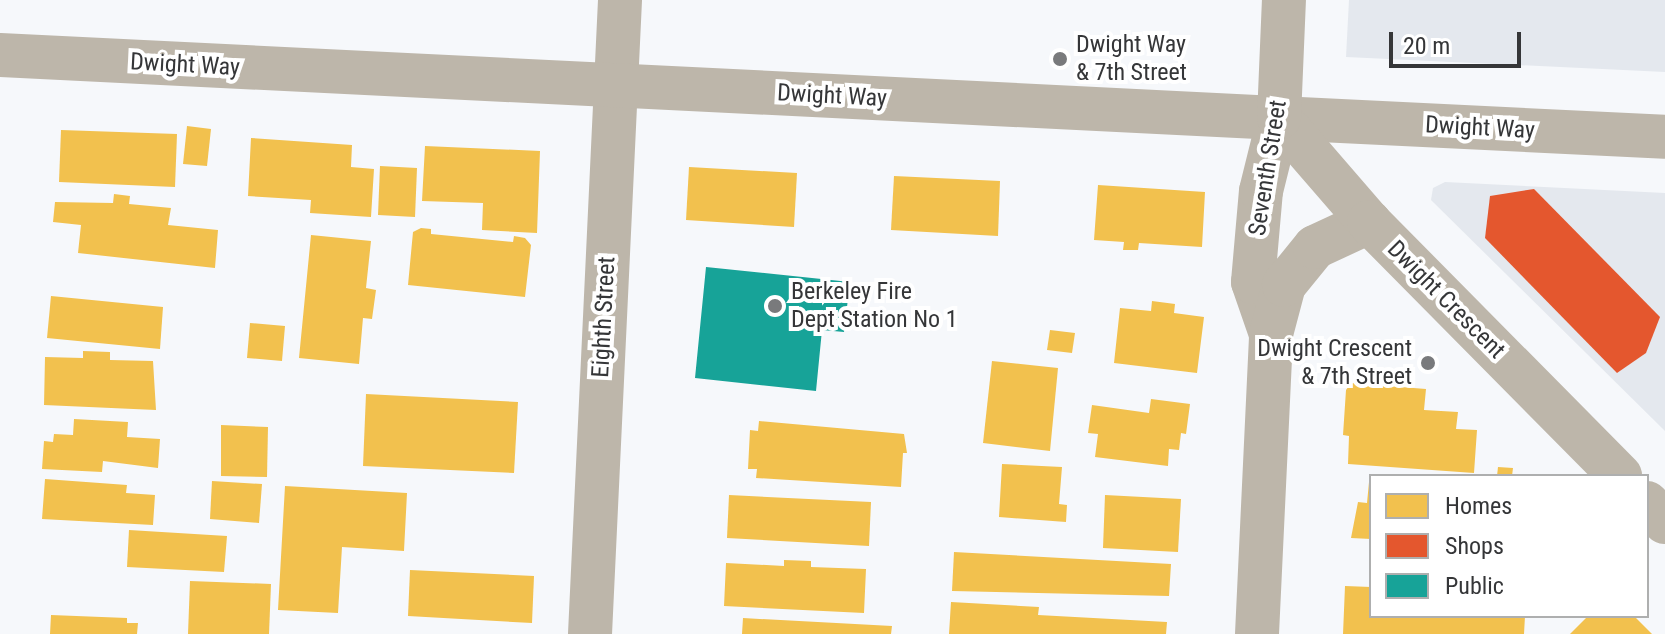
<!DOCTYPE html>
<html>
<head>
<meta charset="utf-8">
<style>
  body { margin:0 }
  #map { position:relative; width:1665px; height:634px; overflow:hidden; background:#f6f8fb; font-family:"Roboto Condensed",sans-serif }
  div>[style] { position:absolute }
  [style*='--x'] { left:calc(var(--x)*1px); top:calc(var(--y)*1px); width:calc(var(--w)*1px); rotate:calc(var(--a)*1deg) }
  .built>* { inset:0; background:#e4e8ee }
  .homes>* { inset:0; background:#f2c14e }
  .shops>* { inset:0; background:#e4572e }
  .public>* { inset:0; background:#17a398 }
  .minor>* { height:44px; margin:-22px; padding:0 22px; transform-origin:22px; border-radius:22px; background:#bdb6aa }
  .tertiary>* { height:44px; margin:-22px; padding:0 22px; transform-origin:22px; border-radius:22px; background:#bdb6aa }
  .dots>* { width:22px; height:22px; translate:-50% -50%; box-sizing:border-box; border:4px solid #fff; border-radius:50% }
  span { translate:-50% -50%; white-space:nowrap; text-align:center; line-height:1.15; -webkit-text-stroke:8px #fff; paint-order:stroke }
  .poi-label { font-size:24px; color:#353638 }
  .left { translate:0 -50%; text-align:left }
  .right { translate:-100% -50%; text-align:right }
  .street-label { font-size:24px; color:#353638 }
  .legend { position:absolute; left:1369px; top:474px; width:280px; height:144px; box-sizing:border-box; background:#fff; border:2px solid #aeafaf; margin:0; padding:10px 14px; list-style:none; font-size:24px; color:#353638 }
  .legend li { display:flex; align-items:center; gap:16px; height:40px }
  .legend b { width:40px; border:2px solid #aeafaf }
  .scale { position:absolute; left:1389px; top:32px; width:132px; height:36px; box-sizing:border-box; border:4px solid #353638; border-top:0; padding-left:10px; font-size:24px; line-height:28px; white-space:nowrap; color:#353638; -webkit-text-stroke:6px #fff; paint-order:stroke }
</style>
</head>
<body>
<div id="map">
  <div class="built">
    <i style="clip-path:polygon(1349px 0,1665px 0,1665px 72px,1346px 57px)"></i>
    <i style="clip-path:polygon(1445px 182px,1665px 193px,1665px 431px,1431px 200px,1433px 188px)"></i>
  </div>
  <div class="homes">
    <i style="clip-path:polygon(187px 126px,211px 129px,207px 166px,183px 164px)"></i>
    <i style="clip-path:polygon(61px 130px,177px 134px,175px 187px,59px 182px)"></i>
    <i style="clip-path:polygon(251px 138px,352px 145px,351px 167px,374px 169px,371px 217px,310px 213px,311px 200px,248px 196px)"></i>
    <i style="clip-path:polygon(425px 146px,540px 151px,537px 233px,482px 230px,483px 203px,422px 201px)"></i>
    <i style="clip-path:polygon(380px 166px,417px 168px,415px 217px,378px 215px)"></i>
    <i style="clip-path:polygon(689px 167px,797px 173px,794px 227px,686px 220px)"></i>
    <i style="clip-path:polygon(894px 176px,1000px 181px,998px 236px,891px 230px)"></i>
    <i style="clip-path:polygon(1098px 185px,1205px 192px,1202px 247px,1139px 243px,1138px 250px,1123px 250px,1124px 242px,1094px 240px)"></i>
    <i style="clip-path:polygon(114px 194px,130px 196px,129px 204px,171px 208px,168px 225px,218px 230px,215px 268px,78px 253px,81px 225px,53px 222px,55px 202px,113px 203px)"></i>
    <i style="clip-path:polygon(421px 228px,431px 229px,431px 234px,513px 242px,514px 236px,525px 238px,531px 245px,525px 297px,408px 285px,413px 232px)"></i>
    <i style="clip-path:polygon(311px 235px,371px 241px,366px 288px,376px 290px,372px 319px,363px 318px,359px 364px,299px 358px)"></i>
    <i style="clip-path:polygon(51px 296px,163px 307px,160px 349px,47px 338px)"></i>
    <i style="clip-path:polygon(1152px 301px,1175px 304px,1174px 313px,1204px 317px,1197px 373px,1114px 363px,1120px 308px,1151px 311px)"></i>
    <i style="clip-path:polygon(250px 323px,285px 326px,282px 361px,247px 358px)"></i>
    <i style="clip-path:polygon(1050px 330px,1075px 333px,1072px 353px,1047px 350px)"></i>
    <i style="clip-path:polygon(83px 351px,110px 352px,110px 360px,153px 361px,156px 410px,44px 405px,45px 357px,83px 358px)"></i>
    <i style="clip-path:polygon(992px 361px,1058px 368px,1050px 451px,983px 443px)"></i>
    <i style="clip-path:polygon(1351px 383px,1426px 389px,1424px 410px,1458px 412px,1456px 429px,1477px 430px,1474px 473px,1348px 464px,1349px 436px,1343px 435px,1346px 390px)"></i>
    <i style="clip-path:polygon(366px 394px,518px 402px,514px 473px,363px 466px)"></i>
    <i style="clip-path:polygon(1151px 399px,1190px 404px,1186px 434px,1181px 433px,1179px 450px,1169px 449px,1168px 466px,1095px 457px,1098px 434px,1088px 433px,1092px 405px,1149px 413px)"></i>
    <i style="clip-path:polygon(74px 419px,128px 422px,127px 437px,160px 439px,158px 468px,103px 461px,102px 472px,42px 469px,44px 441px,53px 442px,54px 434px,73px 435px)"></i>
    <i style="clip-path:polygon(759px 421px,904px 434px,907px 453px,903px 453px,901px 487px,756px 478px,757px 469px,748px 469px,750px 430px,758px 431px)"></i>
    <i style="clip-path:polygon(221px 425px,268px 427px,267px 477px,221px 476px)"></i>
    <i style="clip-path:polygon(1002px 464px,1062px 467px,1059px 504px,1067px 505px,1066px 522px,999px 517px)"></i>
    <i style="clip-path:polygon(1498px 467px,1513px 468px,1512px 476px,1497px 476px)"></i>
    <i style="clip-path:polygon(45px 479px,127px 485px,126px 493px,155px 495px,153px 525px,42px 519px)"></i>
    <i style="clip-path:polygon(212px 481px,262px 484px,259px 523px,210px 519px)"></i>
    <i style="clip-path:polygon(1369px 482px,1371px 539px,1351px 538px,1358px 502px,1367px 503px)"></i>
    <i style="clip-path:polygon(285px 486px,407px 493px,404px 551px,342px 547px,338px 613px,278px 610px)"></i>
    <i style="clip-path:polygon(729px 495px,871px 502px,869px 546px,727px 538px)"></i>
    <i style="clip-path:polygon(1105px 495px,1181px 499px,1178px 552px,1103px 548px)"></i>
    <i style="clip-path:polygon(129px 530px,227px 536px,224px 572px,127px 567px)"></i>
    <i style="clip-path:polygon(954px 552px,1171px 564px,1169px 596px,952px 591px)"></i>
    <i style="clip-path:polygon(784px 560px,811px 561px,811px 567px,866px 569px,864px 613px,724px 606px,726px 563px,784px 566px)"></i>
    <i style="clip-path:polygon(410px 570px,534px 576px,532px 623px,408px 616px)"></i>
    <i style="clip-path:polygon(190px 581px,271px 584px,269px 634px,188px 634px)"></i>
    <i style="clip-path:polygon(1345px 586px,1371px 587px,1371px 616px,1525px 616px,1524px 634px,1343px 634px)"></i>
    <i style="clip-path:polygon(951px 602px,1039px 607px,1038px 615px,1167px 622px,1166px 634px,949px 634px)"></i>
    <i style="clip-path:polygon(51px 615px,127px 618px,127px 623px,138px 623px,137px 634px,50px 634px)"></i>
    <i style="clip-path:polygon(1588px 616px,1634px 616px,1652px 634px,1570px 634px)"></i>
    <i style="clip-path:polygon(743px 618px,892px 626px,891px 634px,742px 634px)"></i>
  </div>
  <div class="shops">
    <i style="clip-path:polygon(1534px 189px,1660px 317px,1646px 353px,1617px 373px,1485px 238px,1490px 196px)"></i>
  </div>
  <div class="public">
    <i style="clip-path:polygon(706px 267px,850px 282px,844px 332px,822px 330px,816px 391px,695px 378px)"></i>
  </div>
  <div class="minor">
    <i style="--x:1271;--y:334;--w:55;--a:-109.1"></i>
    <i style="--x:1253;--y:282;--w:91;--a:-85"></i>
    <i style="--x:1261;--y:191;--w:75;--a:-76.1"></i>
    <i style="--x:1279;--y:118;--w:386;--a:2.8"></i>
    <i style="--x:590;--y:634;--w:635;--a:-87.29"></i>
    <i style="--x:1257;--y:634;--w:300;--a:-87.3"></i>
    <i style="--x:1271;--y:334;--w:51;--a:-75.1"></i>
    <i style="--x:1284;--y:285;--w:49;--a:-50.8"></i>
    <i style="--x:1315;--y:247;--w:60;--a:-24.8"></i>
  </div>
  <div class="tertiary">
    <i style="--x:0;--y:55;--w:1281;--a:2.82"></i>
    <i style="--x:1279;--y:118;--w:138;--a:49.1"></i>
    <i style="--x:1369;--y:222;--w:357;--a:45.3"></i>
    <i style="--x:1279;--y:118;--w:118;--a:-87.6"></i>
    <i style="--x:1647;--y:503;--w:26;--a:47"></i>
  </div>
  <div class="dots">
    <i style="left:1060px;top:59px;background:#797a7c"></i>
    <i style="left:775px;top:306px;background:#797a7c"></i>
    <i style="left:1428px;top:363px;background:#797a7c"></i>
  </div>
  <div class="poi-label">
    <span class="left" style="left:1076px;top:59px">Dwight Way<br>&amp; 7th Street</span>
    <span class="left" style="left:791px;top:306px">Berkeley Fire<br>Dept Station No 1</span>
    <span class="right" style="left:1412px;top:363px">Dwight Crescent<br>&amp; 7th Street</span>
  </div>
  <div class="street-label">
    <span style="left:185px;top:65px;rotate:3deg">Dwight Way</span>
    <span style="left:832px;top:96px;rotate:3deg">Dwight Way</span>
    <span style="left:1480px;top:128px;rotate:3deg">Dwight Way</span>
    <span style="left:1268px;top:168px;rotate:-81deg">Seventh Street</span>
    <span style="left:1446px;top:300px;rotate:45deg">Dwight Crescent</span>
    <span style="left:604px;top:317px;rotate:-87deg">Eighth Street</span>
  </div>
  <ul class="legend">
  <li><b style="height:22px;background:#f2c14e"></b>Homes</li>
  <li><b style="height:22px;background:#e4572e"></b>Shops</li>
  <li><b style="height:22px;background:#17a398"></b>Public</li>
  </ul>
  <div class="scale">20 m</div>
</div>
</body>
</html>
